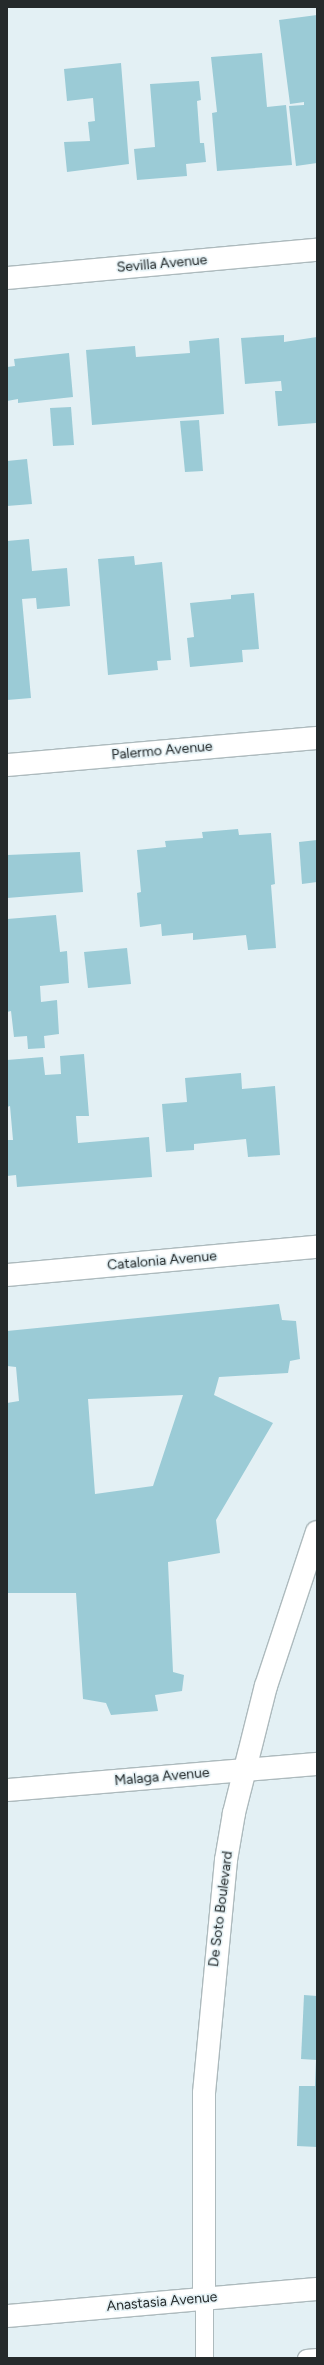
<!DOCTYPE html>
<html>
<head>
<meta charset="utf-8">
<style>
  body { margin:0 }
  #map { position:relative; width:324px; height:2365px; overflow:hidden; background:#e3f0f4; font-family:Figtree,sans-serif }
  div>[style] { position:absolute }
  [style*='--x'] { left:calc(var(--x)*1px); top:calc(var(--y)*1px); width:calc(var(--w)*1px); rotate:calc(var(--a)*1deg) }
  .building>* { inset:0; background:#9bcbd6 }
  .roads { filter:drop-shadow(1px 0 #adbabd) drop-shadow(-1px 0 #adbabd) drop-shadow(0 1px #adbabd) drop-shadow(0 -1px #adbabd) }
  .lane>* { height:17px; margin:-8.5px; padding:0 8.5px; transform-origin:8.5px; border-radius:8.5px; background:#fff }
  .street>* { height:22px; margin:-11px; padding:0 11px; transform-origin:11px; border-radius:11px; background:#fff }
  .secondary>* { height:22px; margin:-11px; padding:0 11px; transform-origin:11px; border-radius:11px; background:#fff }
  span { translate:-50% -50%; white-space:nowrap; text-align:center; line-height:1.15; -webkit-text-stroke:3px #e3f0f4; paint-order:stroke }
  .street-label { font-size:14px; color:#252a2b }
  .frame { position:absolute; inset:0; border:8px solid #252a2b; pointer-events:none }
</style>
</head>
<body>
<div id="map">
  <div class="building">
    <i style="clip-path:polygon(317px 15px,317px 163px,296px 166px,289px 106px,304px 105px,304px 102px,290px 104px,279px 20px)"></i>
    <i style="clip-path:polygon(262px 53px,267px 107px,286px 105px,292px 165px,217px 171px,212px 113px,217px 112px,211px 57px)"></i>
    <i style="clip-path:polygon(121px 63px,129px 164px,67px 172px,64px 142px,90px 141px,88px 122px,95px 121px,93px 98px,67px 101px,64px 69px)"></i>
    <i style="clip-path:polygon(199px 81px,201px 100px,197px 101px,200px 143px,204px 143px,206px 162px,186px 164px,187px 176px,137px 180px,134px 149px,155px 147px,150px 84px)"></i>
    <i style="clip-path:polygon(284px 335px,284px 342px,317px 337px,316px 423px,278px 426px,275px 391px,282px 391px,281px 381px,245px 384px,241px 338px)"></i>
    <i style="clip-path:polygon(219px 338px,224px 414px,92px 425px,86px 350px,135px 346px,136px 357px,190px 353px,189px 341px)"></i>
    <i style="clip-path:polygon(69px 353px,73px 397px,18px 403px,18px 399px,7px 401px,7px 367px,15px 366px,14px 359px)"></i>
    <i style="clip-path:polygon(71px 407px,74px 445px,53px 446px,50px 408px)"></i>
    <i style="clip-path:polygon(199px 420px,203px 471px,185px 472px,180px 421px)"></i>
    <i style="clip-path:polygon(27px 459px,32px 504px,7px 506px,7px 461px)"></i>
    <i style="clip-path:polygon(29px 539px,32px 571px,67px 568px,70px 606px,37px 609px,36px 598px,22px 599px,31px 698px,7px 700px,7px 541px)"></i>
    <i style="clip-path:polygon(134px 556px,135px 565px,162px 562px,171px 660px,157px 661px,158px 670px,108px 675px,98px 559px)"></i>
    <i style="clip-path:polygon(254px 593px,259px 649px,242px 650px,243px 662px,190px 667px,187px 638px,194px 637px,190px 603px,231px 599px,231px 595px)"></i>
    <i style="clip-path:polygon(238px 829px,239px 835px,271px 833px,275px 884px,271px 885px,276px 948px,248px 950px,246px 935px,193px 940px,193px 933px,162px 936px,161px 924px,140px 927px,137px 893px,141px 892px,137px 850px,166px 847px,165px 841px,203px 838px,202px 832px)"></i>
    <i style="clip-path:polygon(317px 840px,317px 882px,302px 884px,299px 842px)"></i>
    <i style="clip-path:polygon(80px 852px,83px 892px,7px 898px,7px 855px)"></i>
    <i style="clip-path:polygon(56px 915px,60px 952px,67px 951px,69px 983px,40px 986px,41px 1002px,57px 1000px,59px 1034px,44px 1036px,45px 1048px,28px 1049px,27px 1036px,14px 1037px,11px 1011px,7px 1012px,7px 919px)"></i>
    <i style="clip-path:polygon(127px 948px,131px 984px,88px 988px,84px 952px)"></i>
    <i style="clip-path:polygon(84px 1054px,89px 1116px,76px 1116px,78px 1143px,149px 1137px,152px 1177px,17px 1187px,16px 1175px,7px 1176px,7px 1140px,13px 1140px,10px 1106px,7px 1107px,7px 1060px,43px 1057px,45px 1075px,61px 1074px,60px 1056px)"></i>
    <i style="clip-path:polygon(241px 1073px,242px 1089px,275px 1086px,280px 1155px,248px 1157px,246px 1139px,194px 1144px,194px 1150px,166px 1152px,162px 1104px,187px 1102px,185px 1078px)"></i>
    <i style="clip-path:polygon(evenodd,279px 1304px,282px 1320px,296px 1321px,300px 1359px,290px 1361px,288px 1373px,219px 1377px,214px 1395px,273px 1423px,216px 1520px,220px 1553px,168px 1562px,173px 1672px,184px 1675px,182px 1691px,155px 1695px,158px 1711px,111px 1715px,106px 1703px,83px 1699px,76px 1593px,7px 1593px,7px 1403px,19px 1401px,16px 1367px,7px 1366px,7px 1331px,279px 1304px,183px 1395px,153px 1486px,95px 1494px,88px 1399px,183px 1395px)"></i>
    <i style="clip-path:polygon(304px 1995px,317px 1996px,317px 2060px,301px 2059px)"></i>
    <i style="clip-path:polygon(316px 2060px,317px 2147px,297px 2146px,299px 2086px,315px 2086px)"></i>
  </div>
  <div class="roads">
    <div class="lane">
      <i style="--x:204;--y:2297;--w:61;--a:90"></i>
      <i style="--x:306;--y:2358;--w:11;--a:-5"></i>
    </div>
    <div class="street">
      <i style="--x:7;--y:765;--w:311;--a:-5"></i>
      <i style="--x:7;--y:1275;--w:311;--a:-5.2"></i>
      <i style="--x:7;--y:1790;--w:311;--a:-4.8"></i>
      <i style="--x:204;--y:2297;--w:204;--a:-90"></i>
      <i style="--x:204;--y:2093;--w:234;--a:-84.6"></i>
      <i style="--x:226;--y:1860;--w:48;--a:-80.3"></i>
      <i style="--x:234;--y:1813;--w:131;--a:-75.9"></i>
      <i style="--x:266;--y:1686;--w:162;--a:-71.7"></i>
    </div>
    <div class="secondary">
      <i style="--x:7;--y:278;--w:311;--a:-5.2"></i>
      <i style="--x:7;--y:2316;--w:311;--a:-5"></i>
    </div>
  </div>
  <div class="street-label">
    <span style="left:162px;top:264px;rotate:-5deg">Sevilla Avenue</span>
    <span style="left:162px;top:751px;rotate:-5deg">Palermo Avenue</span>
    <span style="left:162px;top:1261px;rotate:-5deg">Catalonia Avenue</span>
    <span style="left:162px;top:1777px;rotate:-5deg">Malaga Avenue</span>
    <span style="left:221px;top:1909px;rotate:-83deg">De Soto Boulevard</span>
    <span style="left:162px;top:2302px;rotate:-5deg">Anastasia Avenue</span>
  </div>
  <div class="frame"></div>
</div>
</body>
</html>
